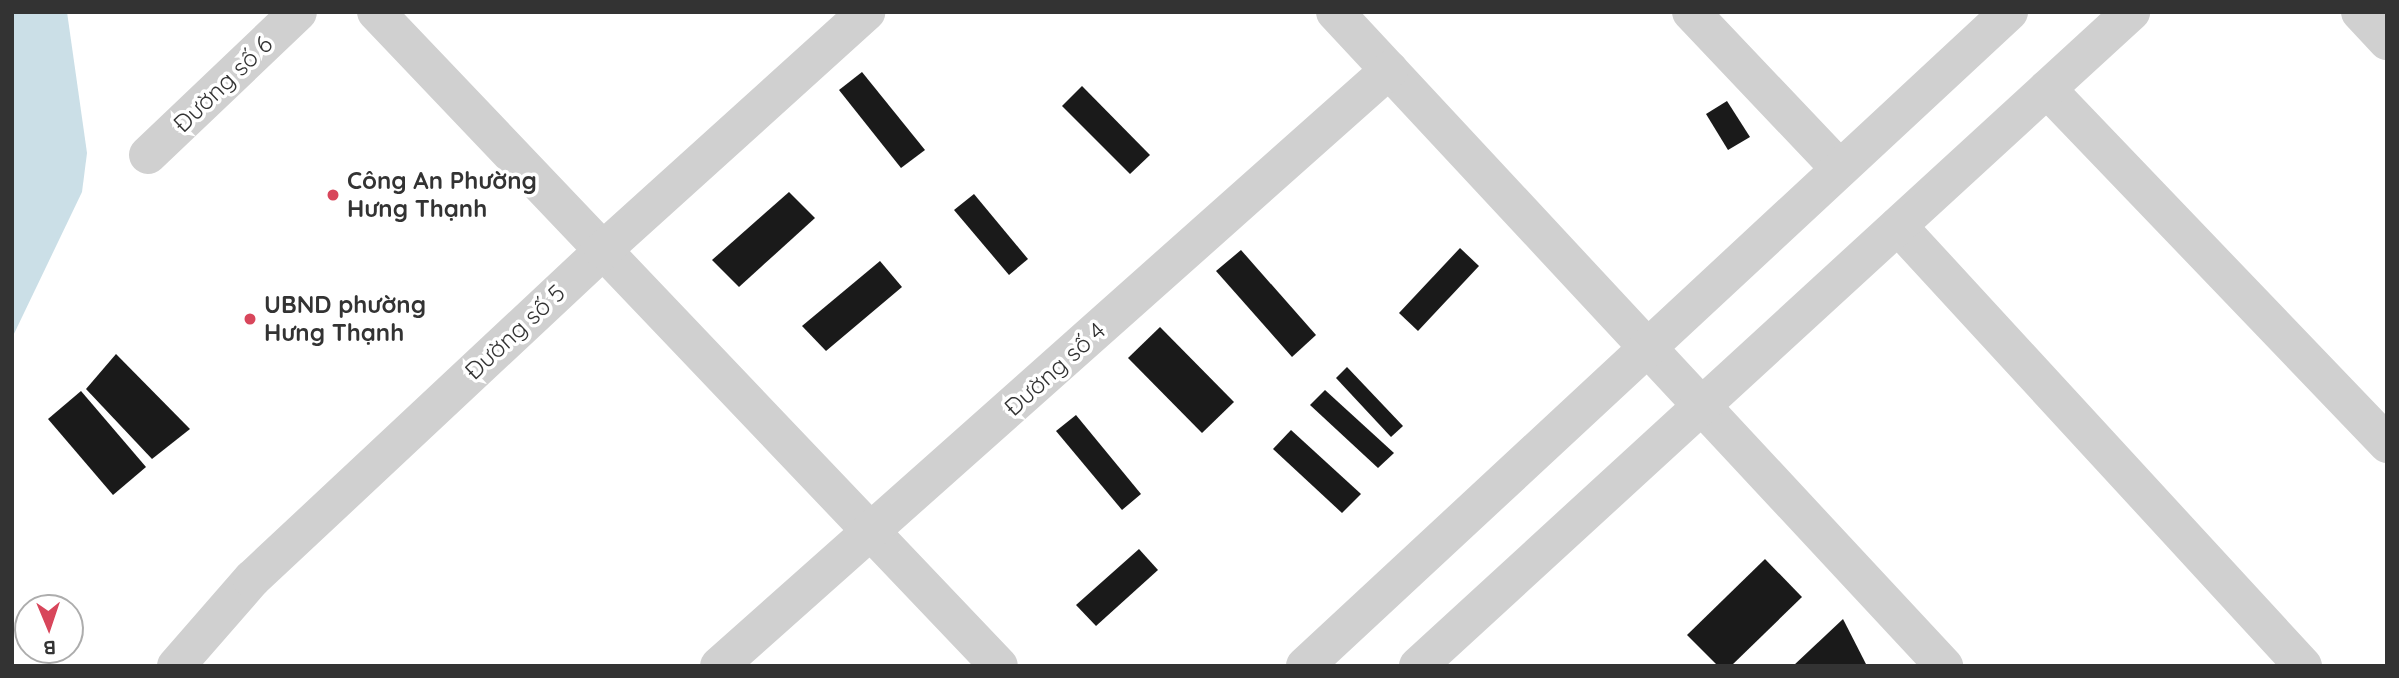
<!DOCTYPE html>
<html>
<head>
<meta charset="utf-8">
<style>
  body { margin:0 }
  #map { position:relative; width:2399px; height:678px; overflow:hidden; background:#fff; font-family:Quicksand,sans-serif }
  div>[style] { position:absolute }
  [style*='--x'] { left:calc(var(--x)*1px); top:calc(var(--y)*1px); width:calc(var(--w)*1px); rotate:calc(var(--a)*1deg) }
  .water>* { inset:0; background:#cbdfe7 }
  .building>* { inset:0; background:#1a1a1a }
  .minor>* { height:38px; margin:-19px; padding:0 19px; transform-origin:19px; border-radius:19px; background:#d0d0d0 }
  .dots>* { width:19px; height:19px; translate:-50% -50%; box-sizing:border-box; border:4px solid #fff; border-radius:50% }
  span { translate:-50% -50%; white-space:nowrap; text-align:center; line-height:1.15; -webkit-text-stroke:7px #fff; paint-order:stroke }
  .street-label { font-size:24px; color:#333 }
  .poi-label { font-size:24px; color:#333; font-weight:700 }
  .left { translate:0 -50%; text-align:left }
  .frame { position:absolute; inset:0; border:14px solid #333; pointer-events:none }
  .north { position:absolute; left:14px; top:594px; width:70px; height:70px; box-sizing:border-box; background:#fff; border:2px solid #adadad; border-radius:50%; rotate:178deg; font-size:19px; font-weight:700; line-height:28px; text-align:center; color:#333 }
  .north::after { content:''; display:block; margin:auto; width:24px; height:32px; background:#d8465b; clip-path:polygon(50% 0,100% 100%,50% 72%,0 100%) }
</style>
</head>
<body>
<div id="map">
  <div class="water">
    <i style="clip-path:polygon(12px 12px,67px 12px,87px 153px,82px 192px,12px 338px)"></i>
  </div>
  <div class="building">
    <i style="clip-path:polygon(862px 72px,925px 150px,901px 168px,839px 90px)"></i>
    <i style="clip-path:polygon(1082px 86px,1150px 155px,1130px 174px,1062px 106px)"></i>
    <i style="clip-path:polygon(1727px 101px,1750px 137px,1728px 150px,1706px 114px)"></i>
    <i style="clip-path:polygon(789px 192px,815px 218px,739px 287px,712px 260px)"></i>
    <i style="clip-path:polygon(974px 194px,1028px 259px,1009px 275px,954px 210px)"></i>
    <i style="clip-path:polygon(1460px 248px,1479px 266px,1418px 331px,1399px 313px)"></i>
    <i style="clip-path:polygon(1241px 250px,1316px 335px,1292px 357px,1216px 271px)"></i>
    <i style="clip-path:polygon(880px 261px,902px 287px,826px 351px,802px 326px)"></i>
    <i style="clip-path:polygon(1160px 327px,1234px 402px,1202px 433px,1128px 358px)"></i>
    <i style="clip-path:polygon(116px 354px,190px 429px,152px 459px,86px 389px)"></i>
    <i style="clip-path:polygon(1347px 367px,1403px 426px,1391px 437px,1336px 378px)"></i>
    <i style="clip-path:polygon(1325px 390px,1394px 453px,1378px 468px,1310px 405px)"></i>
    <i style="clip-path:polygon(81px 391px,146px 467px,113px 495px,48px 419px)"></i>
    <i style="clip-path:polygon(1076px 415px,1141px 494px,1122px 510px,1056px 431px)"></i>
    <i style="clip-path:polygon(1291px 430px,1361px 494px,1342px 513px,1273px 449px)"></i>
    <i style="clip-path:polygon(1139px 549px,1158px 570px,1096px 626px,1076px 605px)"></i>
    <i style="clip-path:polygon(1765px 559px,1802px 597px,1731px 666px,1718px 666px,1687px 635px)"></i>
    <i style="clip-path:polygon(1843px 619px,1867px 666px,1793px 666px)"></i>
  </div>
  <div class="minor">
    <i style="--x:376;--y:12;--w:903;--a:46.39"></i>
    <i style="--x:1335;--y:12;--w:894;--a:47.04"></i>
    <i style="--x:1691;--y:12;--w:216;--a:46.5"></i>
    <i style="--x:2360;--y:12;--w:40;--a:47"></i>
    <i style="--x:2047;--y:89;--w:492;--a:46.2"></i>
    <i style="--x:148;--y:155;--w:207;--a:-43.6"></i>
    <i style="--x:1898;--y:226;--w:598;--a:47.37"></i>
    <i style="--x:176;--y:666;--w:116;--a:-48.9"></i>
    <i style="--x:252;--y:579;--w:481;--a:-43.1"></i>
    <i style="--x:603;--y:250;--w:355;--a:-42.1"></i>
    <i style="--x:719;--y:666;--w:897;--a:-41.65"></i>
    <i style="--x:1305;--y:666;--w:961;--a:-42.89"></i>
    <i style="--x:1418;--y:666;--w:968;--a:-42.53"></i>
  </div>
  <div class="dots">
    <i style="left:333px;top:195px;background:#d8465b"></i>
    <i style="left:250px;top:319px;background:#d8465b"></i>
  </div>
  <div class="street-label">
    <span style="left:223px;top:84px;rotate:-44deg">Đường số 6</span>
    <span style="left:515px;top:332px;rotate:-43deg">Đường số 5</span>
    <span style="left:1055px;top:369px;rotate:-42deg">Đường số 4</span>
  </div>
  <div class="poi-label">
    <span class="left" style="left:347px;top:195px">Công An Phường<br>Hưng Thạnh</span>
    <span class="left" style="left:264px;top:319px">UBND phường<br>Hưng Thạnh</span>
  </div>
  <div class="frame"></div>
  <div class="north">B</div>
</div>
</body>
</html>
